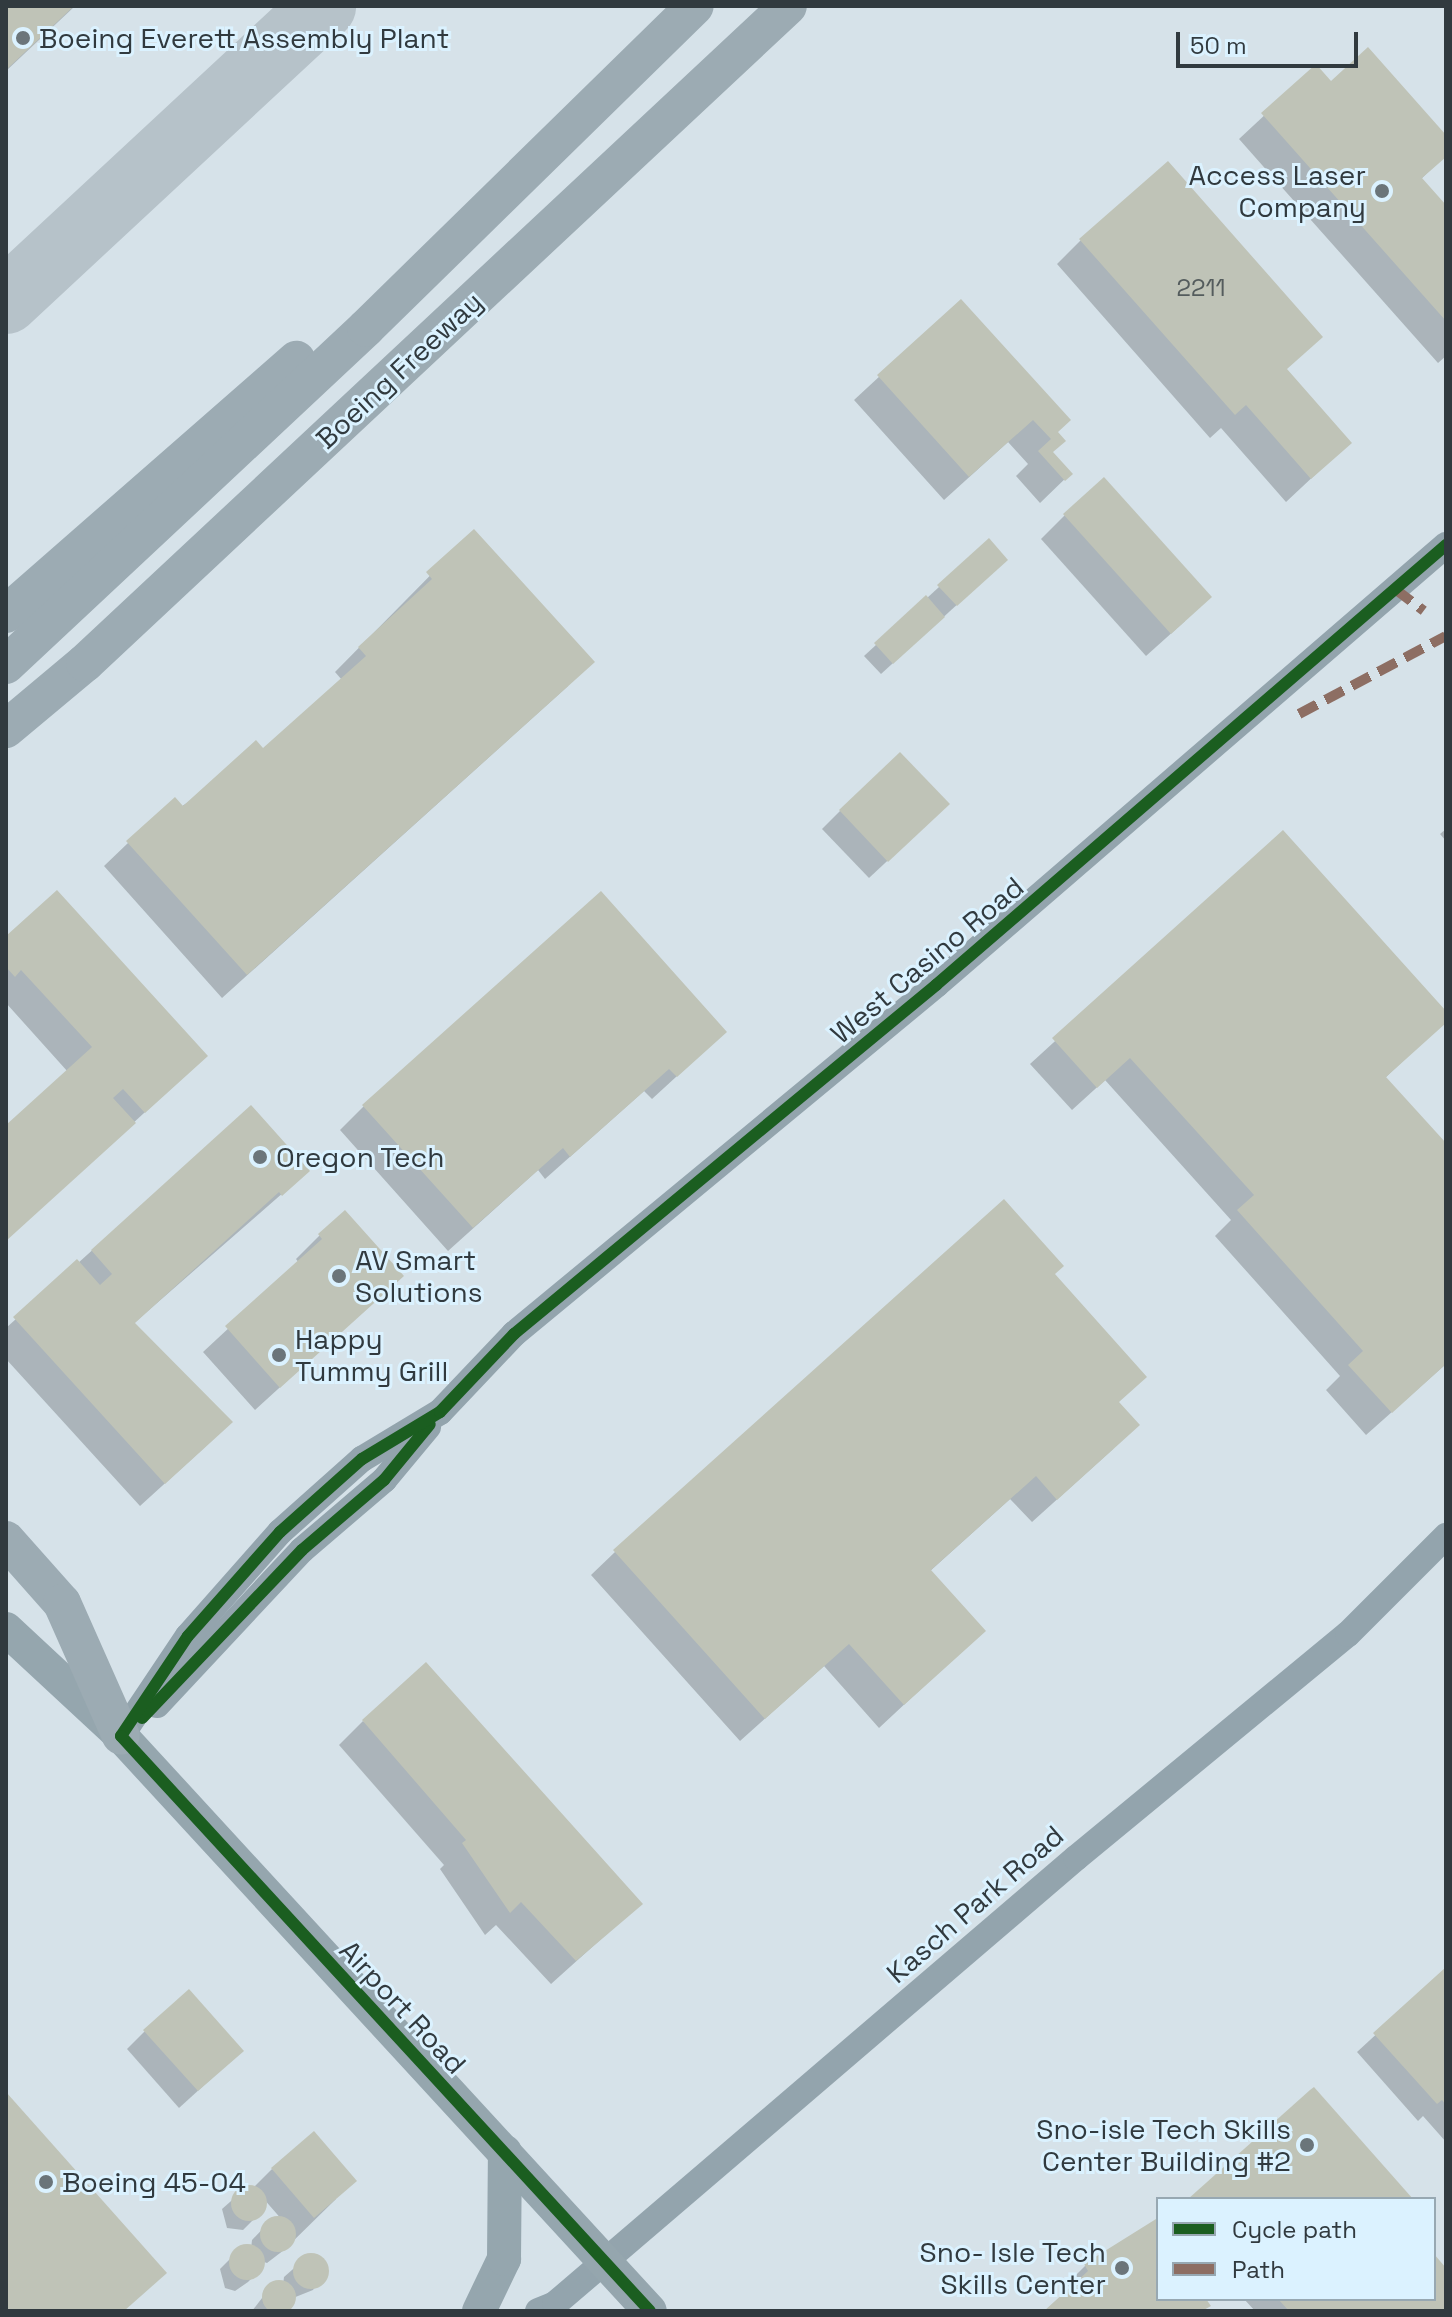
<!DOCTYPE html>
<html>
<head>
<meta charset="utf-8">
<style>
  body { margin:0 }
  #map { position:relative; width:1452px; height:2317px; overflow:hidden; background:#d6e2e9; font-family:"Space Grotesk",sans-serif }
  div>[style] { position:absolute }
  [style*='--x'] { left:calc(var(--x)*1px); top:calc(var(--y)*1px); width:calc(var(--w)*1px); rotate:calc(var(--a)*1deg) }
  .shadow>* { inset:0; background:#0003 }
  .taxiway>* { height:66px; margin:-33px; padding:0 33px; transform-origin:33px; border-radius:33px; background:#b6c2c9 }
  .building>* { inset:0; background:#bfc3b7 }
  .round { border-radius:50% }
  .minor>* { height:26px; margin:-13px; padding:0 13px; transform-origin:13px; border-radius:13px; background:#93a4ad }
  .major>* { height:34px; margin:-17px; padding:0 17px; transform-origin:17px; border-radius:17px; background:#95a6ae }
  .highway>* { height:38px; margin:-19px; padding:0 19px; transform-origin:19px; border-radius:19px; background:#9cabb3 }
  .quiet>* { height:10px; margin-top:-5px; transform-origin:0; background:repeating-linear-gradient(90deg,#8d6e63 0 20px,transparent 0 30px) }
  .cycleway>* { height:12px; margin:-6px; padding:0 6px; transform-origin:6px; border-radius:6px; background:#1b5e20 }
  .dots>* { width:22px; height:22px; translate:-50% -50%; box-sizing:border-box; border:4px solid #dbf2ff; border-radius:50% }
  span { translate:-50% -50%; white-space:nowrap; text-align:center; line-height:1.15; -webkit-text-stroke:6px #dbf2ff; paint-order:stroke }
  .number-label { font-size:24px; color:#545c5d }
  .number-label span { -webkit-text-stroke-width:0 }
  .poi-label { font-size:28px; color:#313a3f }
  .left { translate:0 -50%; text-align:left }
  .right { translate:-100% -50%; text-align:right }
  .street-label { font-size:28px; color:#313a3f }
  .frame { position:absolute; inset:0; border:8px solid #313a3f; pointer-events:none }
  .legend { position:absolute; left:1156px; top:2197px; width:280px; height:104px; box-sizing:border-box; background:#dbf2ff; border:2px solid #97a8b2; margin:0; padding:10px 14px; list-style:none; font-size:24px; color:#313a3f }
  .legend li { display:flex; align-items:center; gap:16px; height:40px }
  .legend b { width:40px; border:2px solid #97a8b2 }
  .scale { position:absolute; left:1176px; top:32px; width:182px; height:36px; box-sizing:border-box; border:4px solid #313a3f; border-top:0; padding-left:10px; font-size:24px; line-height:28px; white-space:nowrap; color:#313a3f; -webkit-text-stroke:6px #dbf2ff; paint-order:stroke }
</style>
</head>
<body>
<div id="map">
  <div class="shadow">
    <i style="clip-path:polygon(6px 6px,75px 6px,6px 71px)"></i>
    <i style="clip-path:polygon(1316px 67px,1330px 83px,1446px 138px,1446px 155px,1421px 179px,1446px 208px,1446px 356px,1438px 363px,1239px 139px)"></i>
    <i style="clip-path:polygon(1081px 240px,1285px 370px,1349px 443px,1286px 502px,1221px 428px,1210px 438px,1057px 264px)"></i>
    <i style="clip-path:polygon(961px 301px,1056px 432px,1051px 453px,1070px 474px,1040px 503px,1016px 476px,1028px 464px,1008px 442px,944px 500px,854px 400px)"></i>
    <i style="clip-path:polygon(1065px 515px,1185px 621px,1146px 656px,1041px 539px)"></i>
    <i style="clip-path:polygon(474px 531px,568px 686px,222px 998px,104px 866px,128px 843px,263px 751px,342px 680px,335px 672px)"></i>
    <i style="clip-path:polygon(994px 571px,881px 674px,864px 656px,939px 587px)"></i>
    <i style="clip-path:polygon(840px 811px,929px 822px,869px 878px,822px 829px)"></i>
    <i style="clip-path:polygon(1446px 829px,1446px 841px,1440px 834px)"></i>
    <i style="clip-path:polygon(1283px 833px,1446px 1014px,1446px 1020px,1385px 1078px,1446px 1146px,1446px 1364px,1366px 1435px,1326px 1390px,1340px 1376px,1215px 1236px,1231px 1220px,1105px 1080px,1072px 1110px,1030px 1064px)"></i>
    <i style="clip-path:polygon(6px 938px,181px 1079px,6px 1240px,6px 1128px,68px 1072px,6px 1003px)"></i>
    <i style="clip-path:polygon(725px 1032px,652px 1099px,644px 1091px,545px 1179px,538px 1170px,448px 1251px,340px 1130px,364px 1106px)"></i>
    <i style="clip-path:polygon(250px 1108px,308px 1171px,133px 1324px,206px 1446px,140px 1506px,6px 1359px,6px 1328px)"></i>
    <i style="clip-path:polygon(320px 1235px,402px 1276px,255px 1410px,203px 1352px,299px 1263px,296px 1259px)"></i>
    <i style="clip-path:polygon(1053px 1275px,1117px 1404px,1113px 1449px,1032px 1522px,1010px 1499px,929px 1572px,983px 1631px,879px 1728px,824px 1666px,740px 1741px,591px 1575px,615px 1552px)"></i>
    <i style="clip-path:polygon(363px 1721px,640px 1904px,551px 1984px,496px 1925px,485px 1935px,440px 1869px,444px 1865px,339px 1745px)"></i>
    <i style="clip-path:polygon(1446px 1970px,1446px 2142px,1423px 2116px,1418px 2121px,1357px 2052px)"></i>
    <i style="clip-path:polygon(145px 2031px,223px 2068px,179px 2108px,127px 2049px)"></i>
    <i style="clip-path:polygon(272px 2169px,336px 2199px,284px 2250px,267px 2263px,261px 2261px,260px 2270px,248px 2282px,235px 2291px,225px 2288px,220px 2269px,240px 2249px,251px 2249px,252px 2240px,271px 2220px,283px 2221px,263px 2198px,263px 2210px,243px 2230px,227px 2228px,222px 2209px,247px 2187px,260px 2194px,254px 2187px)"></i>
    <i style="clip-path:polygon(1156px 2222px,1158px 2299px,1204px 2299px,1208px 2305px,1202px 2311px,1047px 2311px,1071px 2290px,1067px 2284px,1085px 2266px)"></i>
    <i style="clip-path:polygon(309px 2255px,318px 2257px,327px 2269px,313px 2290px,293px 2298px,288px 2311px,252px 2311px,272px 2285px,283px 2285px,284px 2277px)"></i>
    <i style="clip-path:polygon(1434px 2257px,1446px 2271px,1446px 2311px,1255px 2311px,1244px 2299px,1434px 2299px)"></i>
  </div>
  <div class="taxiway">
    <i style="--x:6;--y:301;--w:433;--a:-42.9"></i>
  </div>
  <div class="building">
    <i style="clip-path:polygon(6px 6px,74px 6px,6px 70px)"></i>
    <i style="clip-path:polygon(1368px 47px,1446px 135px,1446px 157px,1422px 178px,1446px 205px,1446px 321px,1261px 113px,1316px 64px,1331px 81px)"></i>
    <i style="clip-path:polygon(1168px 161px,1323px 337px,1287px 369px,1352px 443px,1311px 479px,1246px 405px,1235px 415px,1079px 239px)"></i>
    <i style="clip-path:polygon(961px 299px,1071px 420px,1058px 432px,1066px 441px,1053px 452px,1073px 474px,1065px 481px,1038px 451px,1051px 439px,1033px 420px,969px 477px,877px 375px)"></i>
    <i style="clip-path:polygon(1104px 477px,1212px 597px,1171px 634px,1063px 514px)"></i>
    <i style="clip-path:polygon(474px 529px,595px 662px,247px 975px,126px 841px,175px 797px,183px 806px,256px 740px,263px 748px,366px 656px,358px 647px,432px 579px,426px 572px)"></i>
    <i style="clip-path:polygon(989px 538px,1008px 560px,957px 606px,937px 585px)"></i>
    <i style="clip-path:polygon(926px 595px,945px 617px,893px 664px,874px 643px)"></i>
    <i style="clip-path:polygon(900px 752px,950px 804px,888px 862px,839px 810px)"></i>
    <i style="clip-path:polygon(1283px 830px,1446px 1011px,1446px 1023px,1386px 1077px,1446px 1143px,1446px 1364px,1392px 1413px,1348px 1365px,1363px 1351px,1237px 1210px,1254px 1195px,1130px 1058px,1097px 1088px,1052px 1038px)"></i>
    <i style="clip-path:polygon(57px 890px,208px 1056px,145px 1113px,123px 1089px,113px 1098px,136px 1123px,6px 1241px,6px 1125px,92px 1047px,21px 970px,15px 977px,6px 967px,6px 936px)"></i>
    <i style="clip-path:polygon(601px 891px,727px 1032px,677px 1077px,669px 1069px,570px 1157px,563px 1148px,473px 1228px,362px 1105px)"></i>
    <i style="clip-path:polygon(251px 1105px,310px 1171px,282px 1196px,279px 1192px,135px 1323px,233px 1422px,165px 1484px,13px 1317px,77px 1259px,100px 1285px,112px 1274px,91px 1250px)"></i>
    <i style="clip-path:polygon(1004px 1199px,1064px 1266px,1055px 1274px,1147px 1377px,1119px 1402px,1140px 1425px,1057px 1500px,1036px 1476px,931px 1570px,986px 1631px,904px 1705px,849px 1644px,765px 1719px,613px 1550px)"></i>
    <i style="clip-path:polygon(345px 1210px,404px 1276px,280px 1388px,225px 1326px,322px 1239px,318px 1234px)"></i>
    <i style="clip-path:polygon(426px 1662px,643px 1904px,576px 1961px,521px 1902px,510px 1913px,462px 1843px,466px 1840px,362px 1720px)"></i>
    <i style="clip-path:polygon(1446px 1967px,1446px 2105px,1442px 2100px,1437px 2104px,1373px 2033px)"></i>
    <i style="clip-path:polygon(189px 1989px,244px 2051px,198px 2091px,143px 2030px)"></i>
    <i style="clip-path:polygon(1314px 2087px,1413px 2199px,1188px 2199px,1310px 2090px)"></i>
    <i style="clip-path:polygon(6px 2092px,167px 2273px,124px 2311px,6px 2311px)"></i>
    <i style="clip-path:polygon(314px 2131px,357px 2181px,314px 2218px,271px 2168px)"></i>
    <i class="round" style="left:231px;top:2185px;width:36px;height:36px"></i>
    <i class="round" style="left:260px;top:2216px;width:36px;height:36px"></i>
    <i style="clip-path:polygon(1156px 2219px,1158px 2299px,1206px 2299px,1211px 2306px,1202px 2311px,1044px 2311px,1088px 2271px,1084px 2264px)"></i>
    <i class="round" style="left:229px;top:2244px;width:36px;height:36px"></i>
    <i class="round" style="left:293px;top:2253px;width:36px;height:36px"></i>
    <i style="clip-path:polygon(1434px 2254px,1446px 2268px,1446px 2311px,1289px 2311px,1278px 2299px,1434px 2299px)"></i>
    <i class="round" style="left:262px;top:2280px;width:34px;height:34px"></i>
  </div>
  <div class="minor">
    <i style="--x:157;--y:1705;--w:212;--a:-46.9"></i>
    <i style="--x:302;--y:1550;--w:108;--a:-40.5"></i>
    <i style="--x:384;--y:1480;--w:69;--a:-50.3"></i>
    <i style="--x:121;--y:1736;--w:120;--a:-56.2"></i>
    <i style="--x:188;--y:1636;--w:139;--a:-48.5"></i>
    <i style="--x:280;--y:1532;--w:110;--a:-41.7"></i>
    <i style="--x:362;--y:1459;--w:91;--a:-31.1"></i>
    <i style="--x:440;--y:1412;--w:108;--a:-46.5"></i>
    <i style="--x:514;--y:1334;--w:548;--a:-39.59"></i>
    <i style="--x:936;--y:985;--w:674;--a:-40.79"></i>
    <i style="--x:538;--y:2311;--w:18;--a:-22"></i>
    <i style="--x:555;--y:2304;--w:686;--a:-40.57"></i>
    <i style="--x:1076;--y:1858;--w:352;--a:-39.5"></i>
    <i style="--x:1348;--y:1634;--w:139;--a:-45"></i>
  </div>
  <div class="major">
    <i style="--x:6;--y:1629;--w:157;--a:42.9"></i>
    <i style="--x:121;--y:1736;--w:781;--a:47.39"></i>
    <i style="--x:479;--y:2311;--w:58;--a:-64.3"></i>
    <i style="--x:504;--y:2259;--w:107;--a:-89.5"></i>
  </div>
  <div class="highway">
    <i style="--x:6;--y:614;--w:386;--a:-41.2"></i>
    <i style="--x:6;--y:665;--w:493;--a:-43.1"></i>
    <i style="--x:366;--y:328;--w:460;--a:-44.4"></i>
    <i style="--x:6;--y:729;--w:103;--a:-39.9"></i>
    <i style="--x:85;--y:663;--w:962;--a:-43.06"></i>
    <i style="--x:6;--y:1540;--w:84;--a:48.4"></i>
    <i style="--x:62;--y:1603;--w:145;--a:66.1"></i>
  </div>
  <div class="quiet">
    <i style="--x:1395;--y:589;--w:36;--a:37"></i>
    <i style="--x:1299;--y:714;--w:166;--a:-28"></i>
  </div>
  <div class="cycleway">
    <i style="--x:142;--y:1718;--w:232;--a:-46.4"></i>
    <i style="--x:302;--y:1550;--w:108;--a:-40.5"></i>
    <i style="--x:384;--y:1480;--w:72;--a:-50.6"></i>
    <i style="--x:121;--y:1736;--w:120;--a:-56.2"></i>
    <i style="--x:188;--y:1636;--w:139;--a:-48.5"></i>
    <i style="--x:280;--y:1532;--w:110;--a:-41.7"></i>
    <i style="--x:362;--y:1459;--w:91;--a:-31.1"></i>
    <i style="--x:440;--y:1412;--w:108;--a:-46.5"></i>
    <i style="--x:514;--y:1334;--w:548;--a:-39.59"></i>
    <i style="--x:936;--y:985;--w:674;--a:-40.79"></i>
    <i style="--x:121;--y:1736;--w:781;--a:47.39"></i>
  </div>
  <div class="dots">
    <i style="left:23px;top:38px;background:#6b757a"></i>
    <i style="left:1382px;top:191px;background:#6b757a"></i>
    <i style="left:260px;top:1157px;background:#6b757a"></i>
    <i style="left:339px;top:1276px;background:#6b757a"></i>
    <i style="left:279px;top:1355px;background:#6b757a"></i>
    <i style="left:1307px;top:2145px;background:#6b757a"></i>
    <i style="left:46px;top:2182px;background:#6b757a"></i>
    <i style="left:1122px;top:2268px;background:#6b757a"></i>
  </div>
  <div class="number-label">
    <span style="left:1201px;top:288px">2211</span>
  </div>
  <div class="poi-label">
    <span class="left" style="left:39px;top:38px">Boeing Everett Assembly Plant</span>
    <span class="right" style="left:1366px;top:191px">Access Laser<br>Company</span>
    <span class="left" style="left:276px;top:1157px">Oregon Tech</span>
    <span class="left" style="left:355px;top:1276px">AV Smart<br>Solutions</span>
    <span class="left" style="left:295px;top:1355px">Happy<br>Tummy Grill</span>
    <span class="right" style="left:1291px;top:2145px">Sno-isle Tech Skills<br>Center Building #2</span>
    <span class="left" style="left:62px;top:2182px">Boeing 45-04</span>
    <span class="right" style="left:1106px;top:2268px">Sno- Isle Tech<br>Skills Center</span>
  </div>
  <div class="street-label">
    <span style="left:399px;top:370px;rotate:-43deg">Boeing Freeway</span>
    <span style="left:927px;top:960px;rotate:-40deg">West Casino Road</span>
    <span style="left:975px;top:1904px;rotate:-41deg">Kasch Park Road</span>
    <span style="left:403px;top:2007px;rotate:47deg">Airport Road</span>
  </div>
  <div class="frame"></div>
  <ul class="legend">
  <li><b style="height:10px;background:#1b5e20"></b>Cycle path</li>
  <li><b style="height:10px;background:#8d6e63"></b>Path</li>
  </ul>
  <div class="scale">50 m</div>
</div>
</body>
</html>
